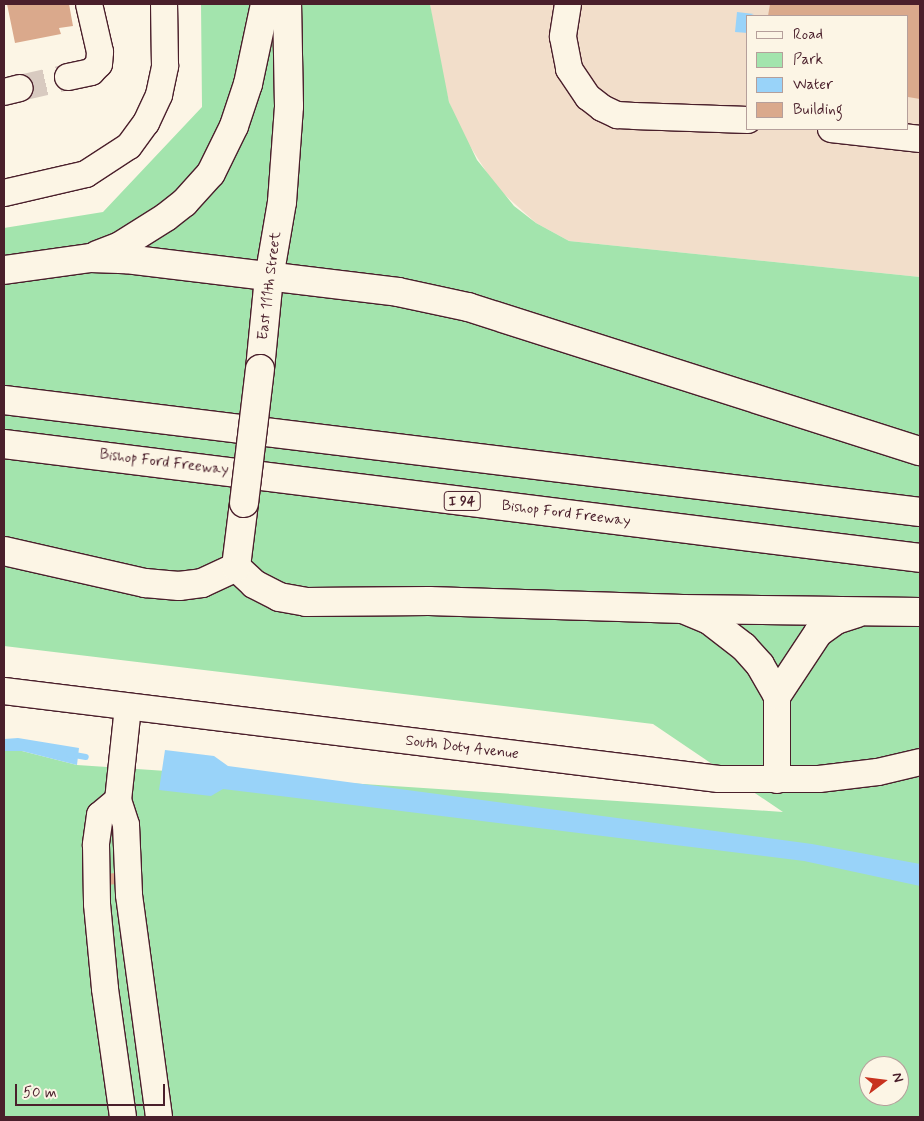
<!DOCTYPE html>
<html>
<head>
<meta charset="utf-8">
<style>
  body { margin:0 }
  #map { position:relative; width:924px; height:1121px; overflow:hidden; background:#fcf5e5; font-family:Mynerve,sans-serif }
  div>[style] { position:absolute }
  [style*='--x'] { left:calc(var(--x)*1px); top:calc(var(--y)*1px); width:calc(var(--w)*1px); rotate:calc(var(--a)*1deg) }
  .built>* { inset:0; background:#f2deca }
  .green>* { inset:0; background:#a3e4ad }
  .water>* { inset:0; background:#99d3f9 }
  .stream>* { height:6px; margin:-3px; padding:0 3px; transform-origin:3px; border-radius:3px; background:#99d3f9 }
  .building>* { inset:0; background:#daa98c }
  .minor-tunnel>* { height:26px; margin-top:-13px; transform-origin:0; background:repeating-linear-gradient(90deg,#d8cac0 0 26px,transparent 0 39px) }
  .roads { filter:drop-shadow(1px 0 #4a1f2b) drop-shadow(-1px 0 #4a1f2b) drop-shadow(0 1px #4a1f2b) drop-shadow(0 -1px #4a1f2b) }
  .minor>* { height:26px; margin:-13px; padding:0 13px; transform-origin:13px; border-radius:13px; background:#fcf5e5 }
  .major>* { height:28px; margin:-14px; padding:0 14px; transform-origin:14px; border-radius:14px; background:#fcf5e5 }
  .highway>* { height:28px; margin:-14px; padding:0 14px; transform-origin:14px; border-radius:14px; background:#fcf5e5 }
  .bridges { filter:drop-shadow(1px 0 #4a1f2b) drop-shadow(-1px 0 #4a1f2b) drop-shadow(0 1px #4a1f2b) drop-shadow(0 -1px #4a1f2b) }
  .major-bridge>* { height:28px; margin:-14px; padding:0 14px; transform-origin:14px; border-radius:14px; background:#fcf5e5 }
  span { translate:-50% -50%; white-space:nowrap; text-align:center; line-height:1.15; -webkit-text-stroke:4.5px #fcf5e5; paint-order:stroke }
  .shield-label span { padding:1px 4px; background:#fcf5e5; border:1px solid; border-radius:4px; -webkit-text-stroke-width:0 }
  .shield-label { font-size:14px; color:#4a1f2b; font-weight:700 }
  .street-label { font-size:15px; color:#4a1f2b }
  .frame { position:absolute; inset:0; border:5px solid #4a1f2b; pointer-events:none }
  .legend { position:absolute; left:746px; top:15px; width:162px; height:115px; box-sizing:border-box; background:#fcf5e5; border:1px solid #b59f9b; margin:0; padding:6px 9px; list-style:none; font-size:15px; color:#4a1f2b }
  .legend li { display:flex; align-items:center; gap:10px; height:25px }
  .legend b { width:25px; border:1px solid #b59f9b }
  .north { position:absolute; left:859px; top:1056px; width:50px; height:50px; box-sizing:border-box; background:#fcf5e5; border:1px solid #b59f9b; border-radius:50%; rotate:75deg; font-size:14px; font-weight:700; line-height:20px; text-align:center; color:#4a1f2b }
  .north::after { content:''; display:block; margin:auto; width:18px; height:22px; background:#c8321e; clip-path:polygon(50% 0,100% 100%,50% 72%,0 100%) }
  .scale { position:absolute; left:15px; top:1084px; width:150px; height:22px; box-sizing:border-box; border:2px solid #4a1f2b; border-top:0; padding-left:6px; font-size:15px; line-height:18px; white-space:nowrap; color:#4a1f2b; -webkit-text-stroke:4px #fcf5e5; paint-order:stroke }
</style>
</head>
<body>
<div id="map">
  <div class="built">
    <i style="clip-path:polygon(evenodd,430px 4px,920px 4px,920px 277px,569px 241px,536px 223px,496px 187px,461px 132px,449px 102px,438px 56px,430px 4px,748px 16px,908px 16px,908px 129px,748px 129px,748px 16px)"></i>
  </div>
  <div class="green">
    <i style="clip-path:polygon(evenodd,201px 4px,430px 4px,449px 102px,477px 160px,514px 206px,536px 223px,569px 241px,920px 277px,920px 1117px,4px 1117px,4px 751px,22px 751px,77px 765px,783px 812px,653px 724px,4px 646px,4px 228px,103px 212px,202px 107px,201px 4px,869px 1066px,899px 1066px,899px 1096px,869px 1096px,869px 1066px)"></i>
  </div>
  <div class="water">
    <i style="clip-path:polygon(737px 12px,754px 14px,748px 16px,748px 33px,735px 32px)"></i>
    <i style="clip-path:polygon(18px 738px,79px 748px,77px 765px,22px 751px,4px 751px,4px 739px)"></i>
    <i style="clip-path:polygon(165px 750px,214px 756px,228px 766px,812px 844px,920px 864px,920px 886px,804px 861px,223px 789px,211px 796px,159px 790px)"></i>
  </div>
  <div class="stream">
    <i style="--x:69;--y:754;--w:17;--a:10"></i>
  </div>
  <div class="building">
    <i style="clip-path:polygon(7px 4px,69px 4px,73px 26px,59px 28px,61px 34px,15px 43px)"></i>
    <i style="clip-path:polygon(770px 4px,920px 4px,920px 99px,908px 97px,908px 16px,768px 16px)"></i>
    <i style="clip-path:polygon(115px 873px,116px 884px,108px 885px,107px 874px)"></i>
  </div>
  <div class="minor-tunnel">
    <i style="--x:20;--y:88;--w:49;--a:-12.9"></i>
  </div>
  <div class="roads">
    <div class="minor">
      <i style="--x:568;--y:4;--w:33;--a:99"></i>
      <i style="--x:563;--y:37;--w:33;--a:79"></i>
      <i style="--x:569;--y:69;--w:34;--a:56"></i>
      <i style="--x:588;--y:97;--w:18;--a:38"></i>
      <i style="--x:602;--y:108;--w:17;--a:25"></i>
      <i style="--x:617;--y:115;--w:17;--a:3"></i>
      <i style="--x:634;--y:116;--w:114;--a:2"></i>
      <i style="--x:68;--y:77;--w:24;--a:-12"></i>
      <i style="--x:91;--y:72;--w:11;--a:-45"></i>
      <i style="--x:99;--y:64;--w:12;--a:-85"></i>
      <i style="--x:100;--y:52;--w:49;--a:-102.9"></i>
      <i style="--x:4;--y:92;--w:16;--a:-14"></i>
      <i style="--x:831;--y:129;--w:90;--a:6.4"></i>
      <i style="--x:4;--y:193;--w:84;--a:-13"></i>
      <i style="--x:86;--y:174;--w:51;--a:-33.1"></i>
      <i style="--x:129;--y:146;--w:29;--a:-54"></i>
      <i style="--x:146;--y:123;--w:31;--a:-65"></i>
      <i style="--x:159;--y:95;--w:30;--a:-78"></i>
      <i style="--x:165;--y:66;--w:62;--a:-90.9"></i>
      <i style="--x:4;--y:691;--w:720;--a:7.02"></i>
      <i style="--x:719;--y:779;--w:100;--a:0"></i>
      <i style="--x:819;--y:779;--w:59;--a:-6.8"></i>
      <i style="--x:878;--y:772;--w:43;--a:-13.4"></i>
      <i style="--x:128;--y:707;--w:94;--a:96.1"></i>
      <i style="--x:118;--y:800;--w:26;--a:72"></i>
      <i style="--x:126;--y:825;--w:70;--a:87.5"></i>
      <i style="--x:129;--y:895;--w:224;--a:82.3"></i>
      <i style="--x:777;--y:780;--w:85;--a:-90"></i>
      <i style="--x:118;--y:800;--w:23;--a:140"></i>
      <i style="--x:100;--y:815;--w:30;--a:98"></i>
      <i style="--x:96;--y:845;--w:59;--a:89"></i>
      <i style="--x:97;--y:904;--w:85;--a:84.6"></i>
      <i style="--x:105;--y:989;--w:129;--a:82"></i>
    </div>
    <div class="major">
      <i style="--x:260;--y:369;--w:91;--a:-84.4"></i>
      <i style="--x:269;--y:278;--w:77;--a:-80.3"></i>
      <i style="--x:282;--y:202;--w:96;--a:-85.8"></i>
      <i style="--x:289;--y:106;--w:102;--a:-91.1"></i>
      <i style="--x:4;--y:551;--w:145;--a:12.8"></i>
      <i style="--x:145;--y:583;--w:34;--a:5"></i>
      <i style="--x:179;--y:586;--w:23;--a:-7"></i>
      <i style="--x:202;--y:583;--w:38;--a:-25"></i>
      <i style="--x:236;--y:567;--w:25;--a:43"></i>
      <i style="--x:254;--y:584;--w:28;--a:27"></i>
      <i style="--x:279;--y:597;--w:27;--a:10"></i>
      <i style="--x:306;--y:602;--w:123;--a:-0.5"></i>
      <i style="--x:429;--y:601;--w:254;--a:1.8"></i>
      <i style="--x:683;--y:609;--w:28;--a:23"></i>
      <i style="--x:709;--y:620;--w:44;--a:37.6"></i>
      <i style="--x:744;--y:647;--w:24;--a:48"></i>
      <i style="--x:760;--y:665;--w:34;--a:60"></i>
      <i style="--x:236;--y:567;--w:64;--a:-82.9"></i>
    </div>
    <div class="highway">
      <i style="--x:97;--y:255;--w:25;--a:-21"></i>
      <i style="--x:120;--y:246;--w:54;--a:-32.2"></i>
      <i style="--x:166;--y:217;--w:23;--a:-38"></i>
      <i style="--x:184;--y:203;--w:40;--a:-48"></i>
      <i style="--x:211;--y:173;--w:52;--a:-63.9"></i>
      <i style="--x:234;--y:126;--w:44;--a:-71.6"></i>
      <i style="--x:248;--y:84;--w:82;--a:-78"></i>
      <i style="--x:4;--y:270;--w:88;--a:-7.9"></i>
      <i style="--x:91;--y:258;--w:35;--a:2"></i>
      <i style="--x:126;--y:259;--w:274;--a:6.9"></i>
      <i style="--x:398;--y:292;--w:72;--a:12.1"></i>
      <i style="--x:468;--y:307;--w:474;--a:17.7"></i>
      <i style="--x:4;--y:400;--w:923;--a:6.97"></i>
      <i style="--x:4;--y:444;--w:923;--a:7.09"></i>
      <i style="--x:683;--y:609;--w:237;--a:0.7"></i>
      <i style="--x:777;--y:695;--w:74;--a:-56.5"></i>
      <i style="--x:818;--y:633;--w:22;--a:-36"></i>
      <i style="--x:836;--y:620;--w:22;--a:-18"></i>
    </div>
  </div>
  <div class="bridges">
    <div class="major-bridge">
      <i style="--x:244;--y:503;--w:135;--a:-83.2"></i>
    </div>
  </div>
  <div class="shield-label">
    <span style="left:462px;top:501px">I 94</span>
  </div>
  <div class="street-label">
    <span style="left:270px;top:286px;rotate:-83deg">East 111th Street</span>
    <span style="left:164px;top:463px;rotate:7deg">Bishop Ford Freeway</span>
    <span style="left:566px;top:514px;rotate:7deg">Bishop Ford Freeway</span>
    <span style="left:462px;top:748px;rotate:7deg">South Doty Avenue</span>
  </div>
  <div class="frame"></div>
  <ul class="legend">
  <li><b style="height:6px;background:#fcf5e5"></b>Road</li>
  <li><b style="height:14px;background:#a3e4ad"></b>Park</li>
  <li><b style="height:14px;background:#99d3f9"></b>Water</li>
  <li><b style="height:14px;background:#daa98c"></b>Building</li>
  </ul>
  <div class="north">N</div>
  <div class="scale">50 m</div>
</div>
</body>
</html>
